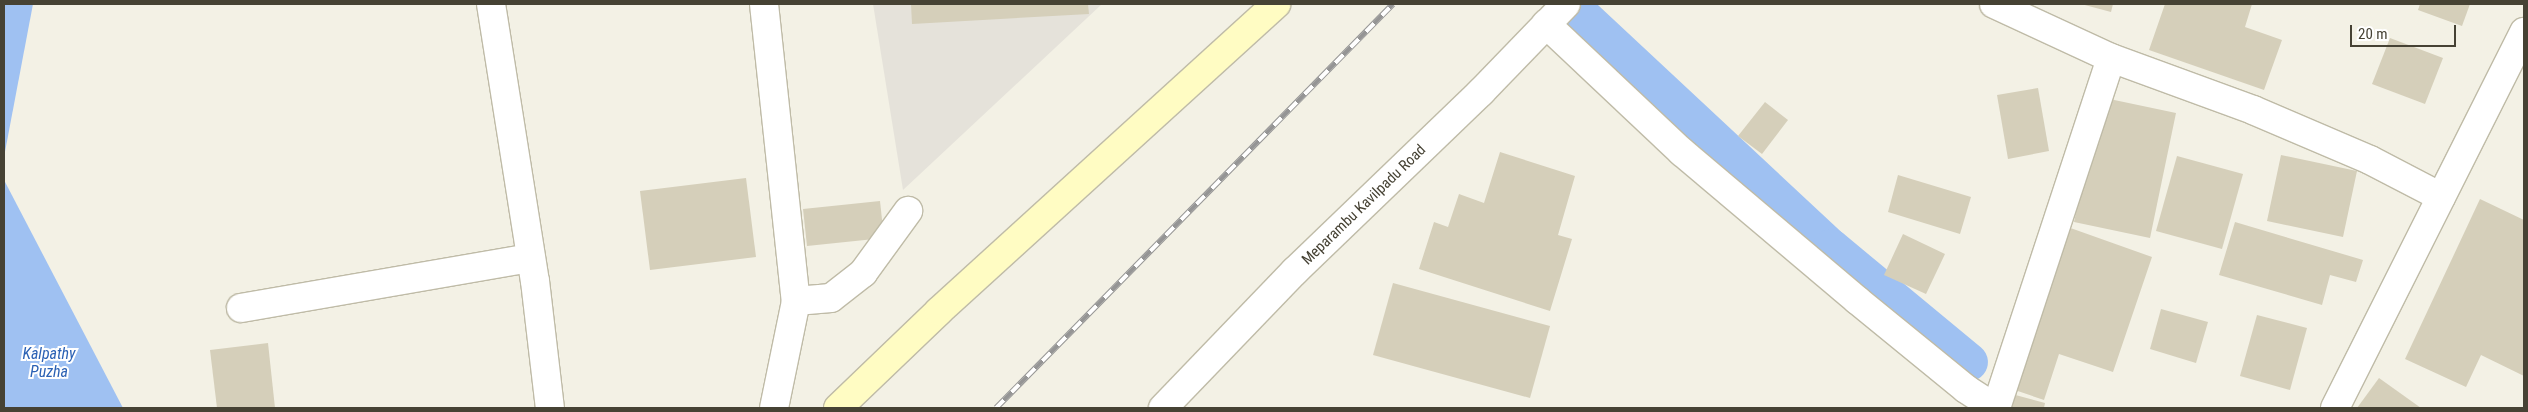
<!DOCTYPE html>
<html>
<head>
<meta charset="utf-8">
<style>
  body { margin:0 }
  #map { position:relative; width:2528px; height:412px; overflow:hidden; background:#f3f1e5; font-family:"Roboto Condensed",sans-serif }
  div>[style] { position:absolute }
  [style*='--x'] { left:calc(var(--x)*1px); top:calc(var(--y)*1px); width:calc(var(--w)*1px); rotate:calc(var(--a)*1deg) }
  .industrial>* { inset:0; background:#e5e2da }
  .water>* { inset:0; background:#9fc1f2 }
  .canal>* { height:38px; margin:-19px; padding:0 19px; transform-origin:19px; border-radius:19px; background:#9fc1f2 }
  .building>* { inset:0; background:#d5cfba }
  .roads { filter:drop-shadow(1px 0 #bfbba7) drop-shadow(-1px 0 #bfbba7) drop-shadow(0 1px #bfbba7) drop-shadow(0 -1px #bfbba7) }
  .minor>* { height:28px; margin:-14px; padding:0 14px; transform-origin:14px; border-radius:14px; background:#fff }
  .secondary>* { height:28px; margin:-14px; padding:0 14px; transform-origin:14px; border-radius:14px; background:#fffcc3 }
  .rail>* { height:5.5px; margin-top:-2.75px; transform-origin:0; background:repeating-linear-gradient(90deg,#fff 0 11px,#959595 0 22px); box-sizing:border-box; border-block:1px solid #959595 }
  span { translate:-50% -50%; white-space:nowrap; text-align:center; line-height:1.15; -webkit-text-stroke:4px #fff; paint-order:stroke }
  .street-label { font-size:15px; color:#464234 }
  .water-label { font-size:16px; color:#2b61b4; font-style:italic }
  .frame { position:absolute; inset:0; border:5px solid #464234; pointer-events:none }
  .scale { position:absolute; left:2350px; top:25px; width:106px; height:22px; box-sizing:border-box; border:2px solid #464234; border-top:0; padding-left:6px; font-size:15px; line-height:18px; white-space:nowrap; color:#464234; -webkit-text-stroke:4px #fff; paint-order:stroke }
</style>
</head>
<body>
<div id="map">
  <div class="industrial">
    <i style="clip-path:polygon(873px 4px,1102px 4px,903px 190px)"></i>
  </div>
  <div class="water">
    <i style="clip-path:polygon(4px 4px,33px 4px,4px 157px)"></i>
    <i style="clip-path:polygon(4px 180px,123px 408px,4px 408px)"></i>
  </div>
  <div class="canal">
    <i style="--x:1569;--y:4;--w:358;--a:43"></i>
    <i style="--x:1831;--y:248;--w:179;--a:39.6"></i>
  </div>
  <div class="building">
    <i style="clip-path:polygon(911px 4px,1088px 4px,1089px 14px,912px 24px)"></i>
    <i style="clip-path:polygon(2081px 4px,2113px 4px,2111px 12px)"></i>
    <i style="clip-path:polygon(2165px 4px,2252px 4px,2245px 27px,2282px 40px,2264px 90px,2149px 50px)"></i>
    <i style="clip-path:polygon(2420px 4px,2470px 4px,2462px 26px,2418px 10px)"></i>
    <i style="clip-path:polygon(2390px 38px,2443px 58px,2425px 104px,2372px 84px)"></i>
    <i style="clip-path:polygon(2038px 88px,2049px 151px,2008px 159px,1997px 95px)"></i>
    <i style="clip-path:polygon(2100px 97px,2176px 113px,2150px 238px,2074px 222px)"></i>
    <i style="clip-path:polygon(1765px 102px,1788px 120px,1762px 154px,1738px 136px)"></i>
    <i style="clip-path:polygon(1500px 152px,1575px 176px,1558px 235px,1572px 239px,1550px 311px,1419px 269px,1434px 222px,1448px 227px,1459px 194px,1484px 203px)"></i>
    <i style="clip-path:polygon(2281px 155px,2357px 171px,2343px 237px,2267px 221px)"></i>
    <i style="clip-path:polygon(2177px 156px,2243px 174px,2222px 249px,2156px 231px)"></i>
    <i style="clip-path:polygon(1898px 175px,1971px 197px,1960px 234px,1888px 212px)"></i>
    <i style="clip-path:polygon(746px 178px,756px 257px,650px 270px,640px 191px)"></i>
    <i style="clip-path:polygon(2480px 199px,2524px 220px,2524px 376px,2481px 355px,2466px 387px,2405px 359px)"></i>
    <i style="clip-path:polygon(880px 201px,884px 238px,807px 246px,803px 209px)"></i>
    <i style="clip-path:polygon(2235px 222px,2363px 260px,2356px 282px,2330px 275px,2322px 305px,2219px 275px)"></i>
    <i style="clip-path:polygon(2062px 225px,2152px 257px,2113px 372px,2059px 354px,2044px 400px,2006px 387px)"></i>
    <i style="clip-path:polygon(1903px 234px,1945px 254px,1926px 294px,1884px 275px)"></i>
    <i style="clip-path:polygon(1393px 283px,1550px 326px,1530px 398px,1373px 355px)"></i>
    <i style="clip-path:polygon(2161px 309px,2208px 322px,2196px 363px,2150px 349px)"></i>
    <i style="clip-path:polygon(2257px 315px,2307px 328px,2290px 390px,2240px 376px)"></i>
    <i style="clip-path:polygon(268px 343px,275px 408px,217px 408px,210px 350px)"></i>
    <i style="clip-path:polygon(2379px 378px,2421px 408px,2357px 408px)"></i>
    <i style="clip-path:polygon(2008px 393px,2045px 403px,2044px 408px,2004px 408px)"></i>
  </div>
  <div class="roads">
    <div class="minor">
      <i style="--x:491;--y:4;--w:280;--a:81"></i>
      <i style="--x:535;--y:281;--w:128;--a:83.3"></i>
      <i style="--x:764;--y:4;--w:299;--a:83.9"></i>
      <i style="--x:796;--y:301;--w:109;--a:101.6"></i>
      <i style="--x:1994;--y:4;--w:129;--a:24.8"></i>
      <i style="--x:2111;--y:58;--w:151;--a:20.1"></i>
      <i style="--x:2253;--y:110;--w:127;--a:23.1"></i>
      <i style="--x:2370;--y:160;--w:80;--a:27.5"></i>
      <i style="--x:1546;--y:24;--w:187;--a:43.3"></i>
      <i style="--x:1682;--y:152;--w:229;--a:40.2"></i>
      <i style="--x:1857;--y:300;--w:141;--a:39.2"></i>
      <i style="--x:1966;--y:389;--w:35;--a:33"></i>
      <i style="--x:796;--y:301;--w:35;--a:-5"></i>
      <i style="--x:831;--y:298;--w:41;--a:-38"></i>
      <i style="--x:863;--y:273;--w:77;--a:-54"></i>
      <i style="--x:241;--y:308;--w:294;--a:-9.8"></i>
      <i style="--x:1163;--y:408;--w:190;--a:-46.1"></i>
      <i style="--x:1295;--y:271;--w:258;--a:-43.9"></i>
      <i style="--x:1481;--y:92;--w:122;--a:-46"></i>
      <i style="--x:1996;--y:408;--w:368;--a:-71.8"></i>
      <i style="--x:2335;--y:408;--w:421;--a:-63.3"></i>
    </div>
    <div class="secondary">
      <i style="--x:838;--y:408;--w:140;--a:-43.8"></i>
      <i style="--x:939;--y:311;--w:456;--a:-42.3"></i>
    </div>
  </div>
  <div class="rail">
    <i style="--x:996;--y:408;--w:566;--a:-45.5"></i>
  </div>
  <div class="street-label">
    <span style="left:1364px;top:205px;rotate:-44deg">Meparambu Kavilpadu Road</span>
  </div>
  <div class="water-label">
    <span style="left:49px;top:363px">Kalpathy<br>Puzha</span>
  </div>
  <div class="frame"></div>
  <div class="scale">20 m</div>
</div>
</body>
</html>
